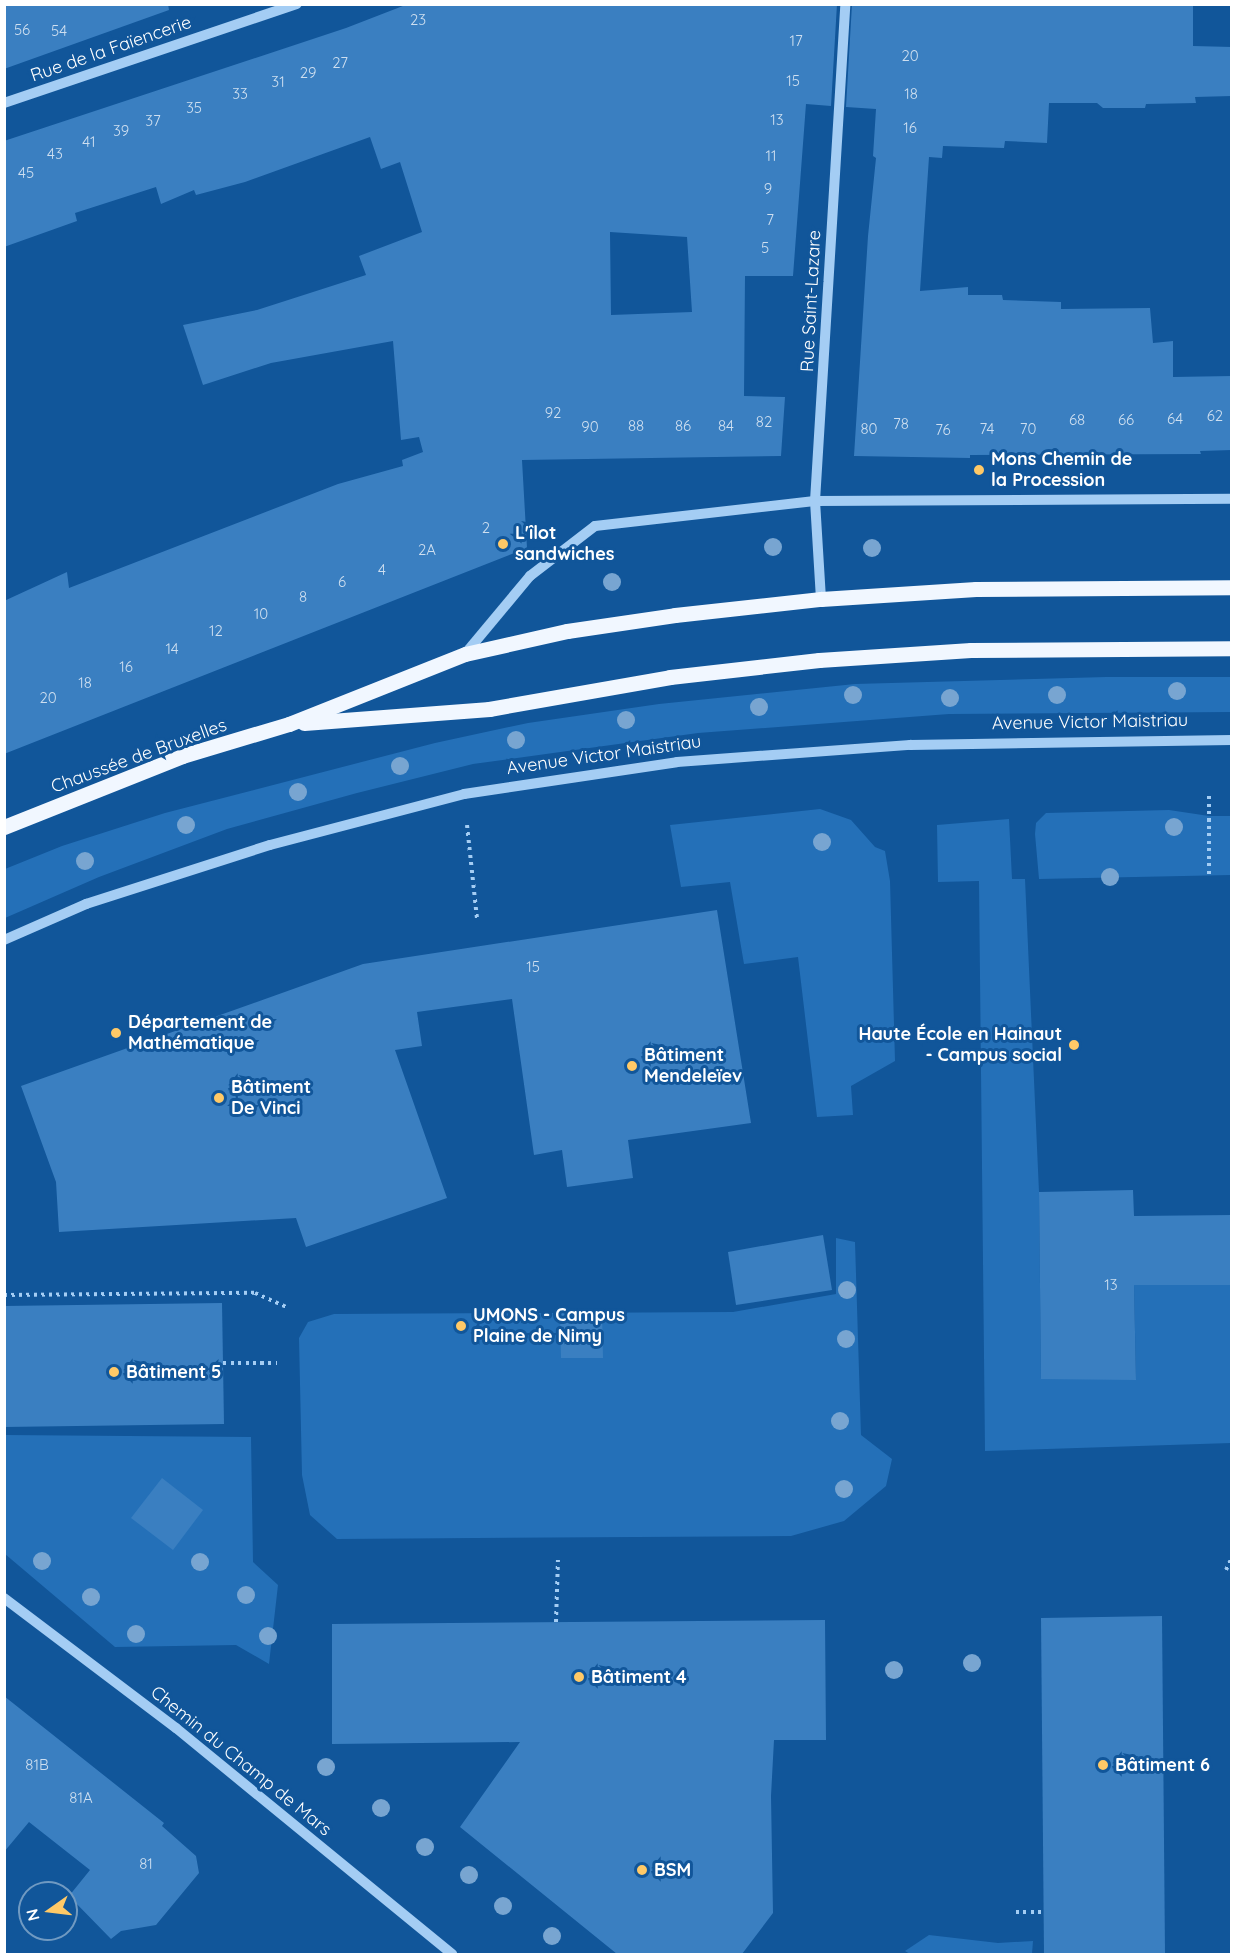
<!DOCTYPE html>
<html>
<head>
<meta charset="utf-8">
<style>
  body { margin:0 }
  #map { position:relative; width:1236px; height:1959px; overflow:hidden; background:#11569a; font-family:Quicksand,sans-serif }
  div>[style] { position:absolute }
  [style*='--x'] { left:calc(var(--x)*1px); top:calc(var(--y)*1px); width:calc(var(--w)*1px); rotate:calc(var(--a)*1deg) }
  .green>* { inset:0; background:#2470b8 }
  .building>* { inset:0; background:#3a7fc1 }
  .path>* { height:4px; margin-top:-2px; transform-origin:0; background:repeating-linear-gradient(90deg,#a4cdf4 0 3px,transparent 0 7.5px) }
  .minor>* { height:10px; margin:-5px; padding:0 5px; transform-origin:5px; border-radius:5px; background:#a4cdf4 }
  .major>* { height:15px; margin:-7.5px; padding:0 7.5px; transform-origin:7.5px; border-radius:7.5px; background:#f1f7ff }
  .trees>* { width:18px; height:18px; margin:-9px; border-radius:50%; background:#78a5d1 }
  .dots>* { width:16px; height:16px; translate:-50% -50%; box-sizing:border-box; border:3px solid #11569a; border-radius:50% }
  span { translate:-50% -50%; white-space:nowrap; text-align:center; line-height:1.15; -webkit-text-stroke:6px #11569a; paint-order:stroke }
  .number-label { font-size:15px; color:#cedff0 }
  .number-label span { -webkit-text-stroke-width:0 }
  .street-label { font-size:18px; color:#fff }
  .poi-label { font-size:18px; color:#fff; font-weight:700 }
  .left { translate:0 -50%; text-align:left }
  .right { translate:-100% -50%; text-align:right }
  .frame { position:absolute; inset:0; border:6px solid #fff; pointer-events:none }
  .north { position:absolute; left:18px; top:1881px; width:60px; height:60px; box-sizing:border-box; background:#11569a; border:2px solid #709ac2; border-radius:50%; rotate:256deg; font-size:16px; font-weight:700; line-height:24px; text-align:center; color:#fff }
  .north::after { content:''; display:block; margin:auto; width:21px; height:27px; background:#ffc967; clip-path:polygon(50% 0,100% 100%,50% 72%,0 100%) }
</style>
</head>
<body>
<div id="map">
  <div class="green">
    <i style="clip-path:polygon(1106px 677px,1231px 677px,1231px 712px,949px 714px,698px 733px,473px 764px,357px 793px,227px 829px,99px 877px,5px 918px,5px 869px,62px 846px,165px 813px,435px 743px,528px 723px,659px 704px,855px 684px)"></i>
    <i style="clip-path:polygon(820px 809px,851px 820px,875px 847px,885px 851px,890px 881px,895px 1061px,851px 1086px,853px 1115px,817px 1117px,798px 957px,744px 964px,730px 882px,681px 887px,670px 825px)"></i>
    <i style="clip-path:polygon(1169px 810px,1209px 816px,1231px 816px,1231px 875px,1039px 879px,1035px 834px,1036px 823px,1046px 813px)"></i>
    <i style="clip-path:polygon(1009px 819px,1012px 879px,1025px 879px,1039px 1192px,1041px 1379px,1136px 1379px,1134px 1285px,1231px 1285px,1231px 1443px,985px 1451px,979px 881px,938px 882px,937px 825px)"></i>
    <i style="clip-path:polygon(836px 1238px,855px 1242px,861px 1435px,892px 1459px,886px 1486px,844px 1521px,791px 1536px,337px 1539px,310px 1515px,302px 1475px,299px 1338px,308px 1322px,334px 1314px,733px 1312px,836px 1294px)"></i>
    <i style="clip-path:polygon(5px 1435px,251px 1437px,253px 1562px,278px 1585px,269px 1664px,236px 1645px,115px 1647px,5px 1554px)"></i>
    <i style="clip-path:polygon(929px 1935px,998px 1943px,1033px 1941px,1032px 1954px,910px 1954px,905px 1951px)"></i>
  </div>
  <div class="building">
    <i style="clip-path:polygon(4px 4px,168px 4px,169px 10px,4px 69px)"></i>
    <i style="clip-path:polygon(evenodd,408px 4px,837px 4px,831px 106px,806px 104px,793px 276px,745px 276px,744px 396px,785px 397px,781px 456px,522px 460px,527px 548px,4px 754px,4px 601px,67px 572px,69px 588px,338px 484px,403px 466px,402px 460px,423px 452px,419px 437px,401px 440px,393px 341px,271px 363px,203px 385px,183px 325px,257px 310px,366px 275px,359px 256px,422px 232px,400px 162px,381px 169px,370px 137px,245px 182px,196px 195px,194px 190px,161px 204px,156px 187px,75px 213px,77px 221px,4px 247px,4px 141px,346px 28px,408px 4px,610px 232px,687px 237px,692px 312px,611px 315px,610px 232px)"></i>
    <i style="clip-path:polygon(852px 4px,1193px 4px,1193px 46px,1232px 47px,1232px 96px,1195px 97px,1196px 103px,1146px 104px,1145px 108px,1103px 108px,1097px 103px,1049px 103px,1047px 143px,1005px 141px,1004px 148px,943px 146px,942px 158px,929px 157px,920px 291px,968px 287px,968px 295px,1002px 295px,1003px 300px,1061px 302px,1061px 309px,1150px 308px,1153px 343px,1173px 341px,1173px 377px,1232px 376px,1232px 450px,1200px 451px,1201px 454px,970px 455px,970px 458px,854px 456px,868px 236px,876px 158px,873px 156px,876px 109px,846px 107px)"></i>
    <i style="clip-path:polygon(717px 910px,751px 1123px,628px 1140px,633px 1178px,567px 1187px,562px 1150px,534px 1155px,512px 999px,417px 1012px,422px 1046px,395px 1050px,447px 1198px,306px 1247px,296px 1218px,59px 1232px,56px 1182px,21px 1086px,363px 964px)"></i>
    <i style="clip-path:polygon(1133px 1190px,1134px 1216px,1232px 1215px,1232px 1285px,1134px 1285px,1136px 1380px,1041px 1379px,1039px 1192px)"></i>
    <i style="clip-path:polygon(823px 1235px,832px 1290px,736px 1305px,728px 1252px)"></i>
    <i style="clip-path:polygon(222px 1303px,224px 1424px,4px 1427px,4px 1306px)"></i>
    <i style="clip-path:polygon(560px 1313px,602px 1313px,603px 1358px,561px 1358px)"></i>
    <i style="clip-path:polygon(162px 1478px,203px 1510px,173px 1550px,131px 1518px)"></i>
    <i style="clip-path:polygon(1162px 1616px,1165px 1954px,1044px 1954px,1041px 1618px)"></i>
    <i style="clip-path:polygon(825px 1620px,826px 1740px,774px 1740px,771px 1796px,773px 1913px,742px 1954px,617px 1954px,460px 1827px,520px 1742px,332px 1744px,332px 1624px)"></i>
    <i style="clip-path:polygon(4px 1696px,164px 1823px,162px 1826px,196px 1856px,199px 1873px,156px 1925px,121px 1931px,111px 1939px,69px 1896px,90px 1870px,29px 1822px,4px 1852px)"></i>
  </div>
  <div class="path">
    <i style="--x:1209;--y:796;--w:78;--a:90"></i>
    <i style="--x:467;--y:825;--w:95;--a:83.9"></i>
    <i style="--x:4;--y:1295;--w:251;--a:-0.5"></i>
    <i style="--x:255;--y:1293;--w:35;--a:24"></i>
    <i style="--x:223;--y:1363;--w:54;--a:0"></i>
    <i style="--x:1226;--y:1570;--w:14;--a:-65"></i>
    <i style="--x:556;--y:1622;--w:62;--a:-88.2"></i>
    <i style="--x:1016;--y:1912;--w:28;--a:0"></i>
  </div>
  <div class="minor">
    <i style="--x:4;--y:103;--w:309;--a:-18.7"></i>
    <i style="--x:821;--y:599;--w:98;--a:-93.5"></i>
    <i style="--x:815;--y:501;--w:498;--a:-86.5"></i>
    <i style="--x:465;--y:654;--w:102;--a:-50.2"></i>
    <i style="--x:530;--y:576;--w:82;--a:-37.6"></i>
    <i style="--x:595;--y:526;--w:221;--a:-6.5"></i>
    <i style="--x:815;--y:501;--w:417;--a:-0.3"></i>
    <i style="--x:4;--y:940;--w:90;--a:-23.7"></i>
    <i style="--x:86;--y:904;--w:193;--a:-17.8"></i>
    <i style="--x:270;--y:845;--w:201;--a:-14.7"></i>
    <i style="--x:464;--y:794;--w:215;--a:-8.5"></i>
    <i style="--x:677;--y:762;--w:234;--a:-4.2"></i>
    <i style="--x:910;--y:745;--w:322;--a:-0.9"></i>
    <i style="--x:4;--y:1598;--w:216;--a:37.1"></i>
    <i style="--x:176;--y:1728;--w:357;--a:39.3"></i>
  </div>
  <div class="major">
    <i style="--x:304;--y:723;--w:186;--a:-4.3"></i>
    <i style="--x:489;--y:709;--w:184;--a:-10"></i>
    <i style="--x:670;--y:677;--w:150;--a:-6.5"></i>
    <i style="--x:819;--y:660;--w:152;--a:-3.8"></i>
    <i style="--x:971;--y:650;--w:261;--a:-0.4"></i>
    <i style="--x:4;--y:827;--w:192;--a:-21.7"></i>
    <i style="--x:182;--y:756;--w:112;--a:-16.7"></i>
    <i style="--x:289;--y:724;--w:189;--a:-21.7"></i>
    <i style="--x:465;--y:654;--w:105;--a:-12.7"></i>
    <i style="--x:567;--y:631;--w:109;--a:-8.4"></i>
    <i style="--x:675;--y:615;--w:147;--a:-6.3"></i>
    <i style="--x:821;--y:599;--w:155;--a:-3.7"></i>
    <i style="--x:976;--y:589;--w:256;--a:-0.4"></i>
  </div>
  <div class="trees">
    <i style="left:773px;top:547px"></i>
    <i style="left:872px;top:548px"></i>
    <i style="left:612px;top:582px"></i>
    <i style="left:1177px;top:691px"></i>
    <i style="left:853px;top:695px"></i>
    <i style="left:1057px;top:695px"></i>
    <i style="left:950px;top:698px"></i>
    <i style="left:759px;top:707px"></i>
    <i style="left:626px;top:720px"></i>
    <i style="left:516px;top:740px"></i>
    <i style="left:400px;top:766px"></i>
    <i style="left:298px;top:792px"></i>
    <i style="left:186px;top:825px"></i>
    <i style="left:1174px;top:827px"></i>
    <i style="left:822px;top:842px"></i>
    <i style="left:85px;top:861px"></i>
    <i style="left:1110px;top:877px"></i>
    <i style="left:847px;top:1290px"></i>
    <i style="left:846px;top:1339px"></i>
    <i style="left:840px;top:1421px"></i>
    <i style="left:844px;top:1489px"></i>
    <i style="left:42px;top:1561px"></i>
    <i style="left:200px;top:1562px"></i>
    <i style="left:246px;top:1595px"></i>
    <i style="left:91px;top:1597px"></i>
    <i style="left:136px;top:1634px"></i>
    <i style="left:268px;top:1636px"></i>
    <i style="left:972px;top:1663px"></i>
    <i style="left:894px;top:1670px"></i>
    <i style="left:326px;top:1767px"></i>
    <i style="left:381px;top:1808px"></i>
    <i style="left:425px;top:1847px"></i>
    <i style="left:469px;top:1875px"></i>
    <i style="left:503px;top:1906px"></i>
    <i style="left:552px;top:1936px"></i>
  </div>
  <div class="dots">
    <i style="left:979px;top:470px;background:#ffc967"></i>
    <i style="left:503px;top:544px;background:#ffc967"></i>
    <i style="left:116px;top:1033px;background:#ffc967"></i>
    <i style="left:1074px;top:1045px;background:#ffc967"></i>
    <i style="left:632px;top:1066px;background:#ffc967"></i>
    <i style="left:219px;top:1098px;background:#ffc967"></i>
    <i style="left:461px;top:1326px;background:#ffc967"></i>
    <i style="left:114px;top:1372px;background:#ffc967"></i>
    <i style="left:579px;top:1677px;background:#ffc967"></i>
    <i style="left:1103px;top:1765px;background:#ffc967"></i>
    <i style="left:642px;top:1870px;background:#ffc967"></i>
  </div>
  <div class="number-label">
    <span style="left:418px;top:20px">23</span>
    <span style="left:22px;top:30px">56</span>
    <span style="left:59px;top:31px">54</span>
    <span style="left:796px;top:41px">17</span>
    <span style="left:910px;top:56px">20</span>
    <span style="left:340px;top:63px">27</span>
    <span style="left:308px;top:73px">29</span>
    <span style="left:793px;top:81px">15</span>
    <span style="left:278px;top:82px">31</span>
    <span style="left:240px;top:94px">33</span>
    <span style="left:911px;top:94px">18</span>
    <span style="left:194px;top:108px">35</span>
    <span style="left:777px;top:120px">13</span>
    <span style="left:153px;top:121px">37</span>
    <span style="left:910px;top:128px">16</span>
    <span style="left:121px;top:131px">39</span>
    <span style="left:89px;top:142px">41</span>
    <span style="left:55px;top:154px">43</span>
    <span style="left:771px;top:156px">11</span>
    <span style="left:26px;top:173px">45</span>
    <span style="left:768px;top:189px">9</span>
    <span style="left:770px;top:220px">7</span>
    <span style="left:765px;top:248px">5</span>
    <span style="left:553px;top:413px">92</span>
    <span style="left:1215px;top:416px">62</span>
    <span style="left:1175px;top:419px">64</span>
    <span style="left:1077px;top:420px">68</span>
    <span style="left:1126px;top:420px">66</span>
    <span style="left:764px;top:422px">82</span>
    <span style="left:901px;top:424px">78</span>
    <span style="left:636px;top:426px">88</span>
    <span style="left:683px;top:426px">86</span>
    <span style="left:726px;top:426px">84</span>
    <span style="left:590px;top:427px">90</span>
    <span style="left:869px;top:429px">80</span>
    <span style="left:987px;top:429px">74</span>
    <span style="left:1028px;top:429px">70</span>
    <span style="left:943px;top:430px">76</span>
    <span style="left:486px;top:528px">2</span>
    <span style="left:427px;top:550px">2A</span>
    <span style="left:382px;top:570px">4</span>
    <span style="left:342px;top:582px">6</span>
    <span style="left:303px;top:597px">8</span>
    <span style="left:261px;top:614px">10</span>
    <span style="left:216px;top:631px">12</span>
    <span style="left:172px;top:649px">14</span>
    <span style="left:126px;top:667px">16</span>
    <span style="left:85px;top:683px">18</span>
    <span style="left:48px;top:698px">20</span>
    <span style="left:533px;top:967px">15</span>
    <span style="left:1111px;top:1285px">13</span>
    <span style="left:37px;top:1765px">81B</span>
    <span style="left:81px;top:1798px">81A</span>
    <span style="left:146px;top:1864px">81</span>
  </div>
  <div class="street-label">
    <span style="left:111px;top:49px;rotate:-19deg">Rue de la Faïencerie</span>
    <span style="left:811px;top:301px;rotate:-87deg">Rue Saint-Lazare</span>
    <span style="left:1090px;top:722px;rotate:-1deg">Avenue Victor Maistriau</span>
    <span style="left:604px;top:755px;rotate:-8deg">Avenue Victor Maistriau</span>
    <span style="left:139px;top:756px;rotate:-20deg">Chaussée de Bruxelles</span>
    <span style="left:241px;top:1761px;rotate:39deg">Chemin du Champ de Mars</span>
  </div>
  <div class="poi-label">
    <span class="left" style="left:991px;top:470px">Mons Chemin de<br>la Procession</span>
    <span class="left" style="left:515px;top:544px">L'îlot<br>sandwiches</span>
    <span class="left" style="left:128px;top:1033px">Département de<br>Mathématique</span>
    <span class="right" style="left:1062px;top:1045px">Haute École en Hainaut<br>- Campus social</span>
    <span class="left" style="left:644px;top:1066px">Bâtiment<br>Mendeleïev</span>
    <span class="left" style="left:231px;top:1098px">Bâtiment<br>De Vinci</span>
    <span class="left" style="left:473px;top:1326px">UMONS - Campus<br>Plaine de Nimy</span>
    <span class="left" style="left:126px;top:1372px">Bâtiment 5</span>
    <span class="left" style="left:591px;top:1677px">Bâtiment 4</span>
    <span class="left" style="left:1115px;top:1765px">Bâtiment 6</span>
    <span class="left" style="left:654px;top:1870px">BSM</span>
  </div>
  <div class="frame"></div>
  <div class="north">N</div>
</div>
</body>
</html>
